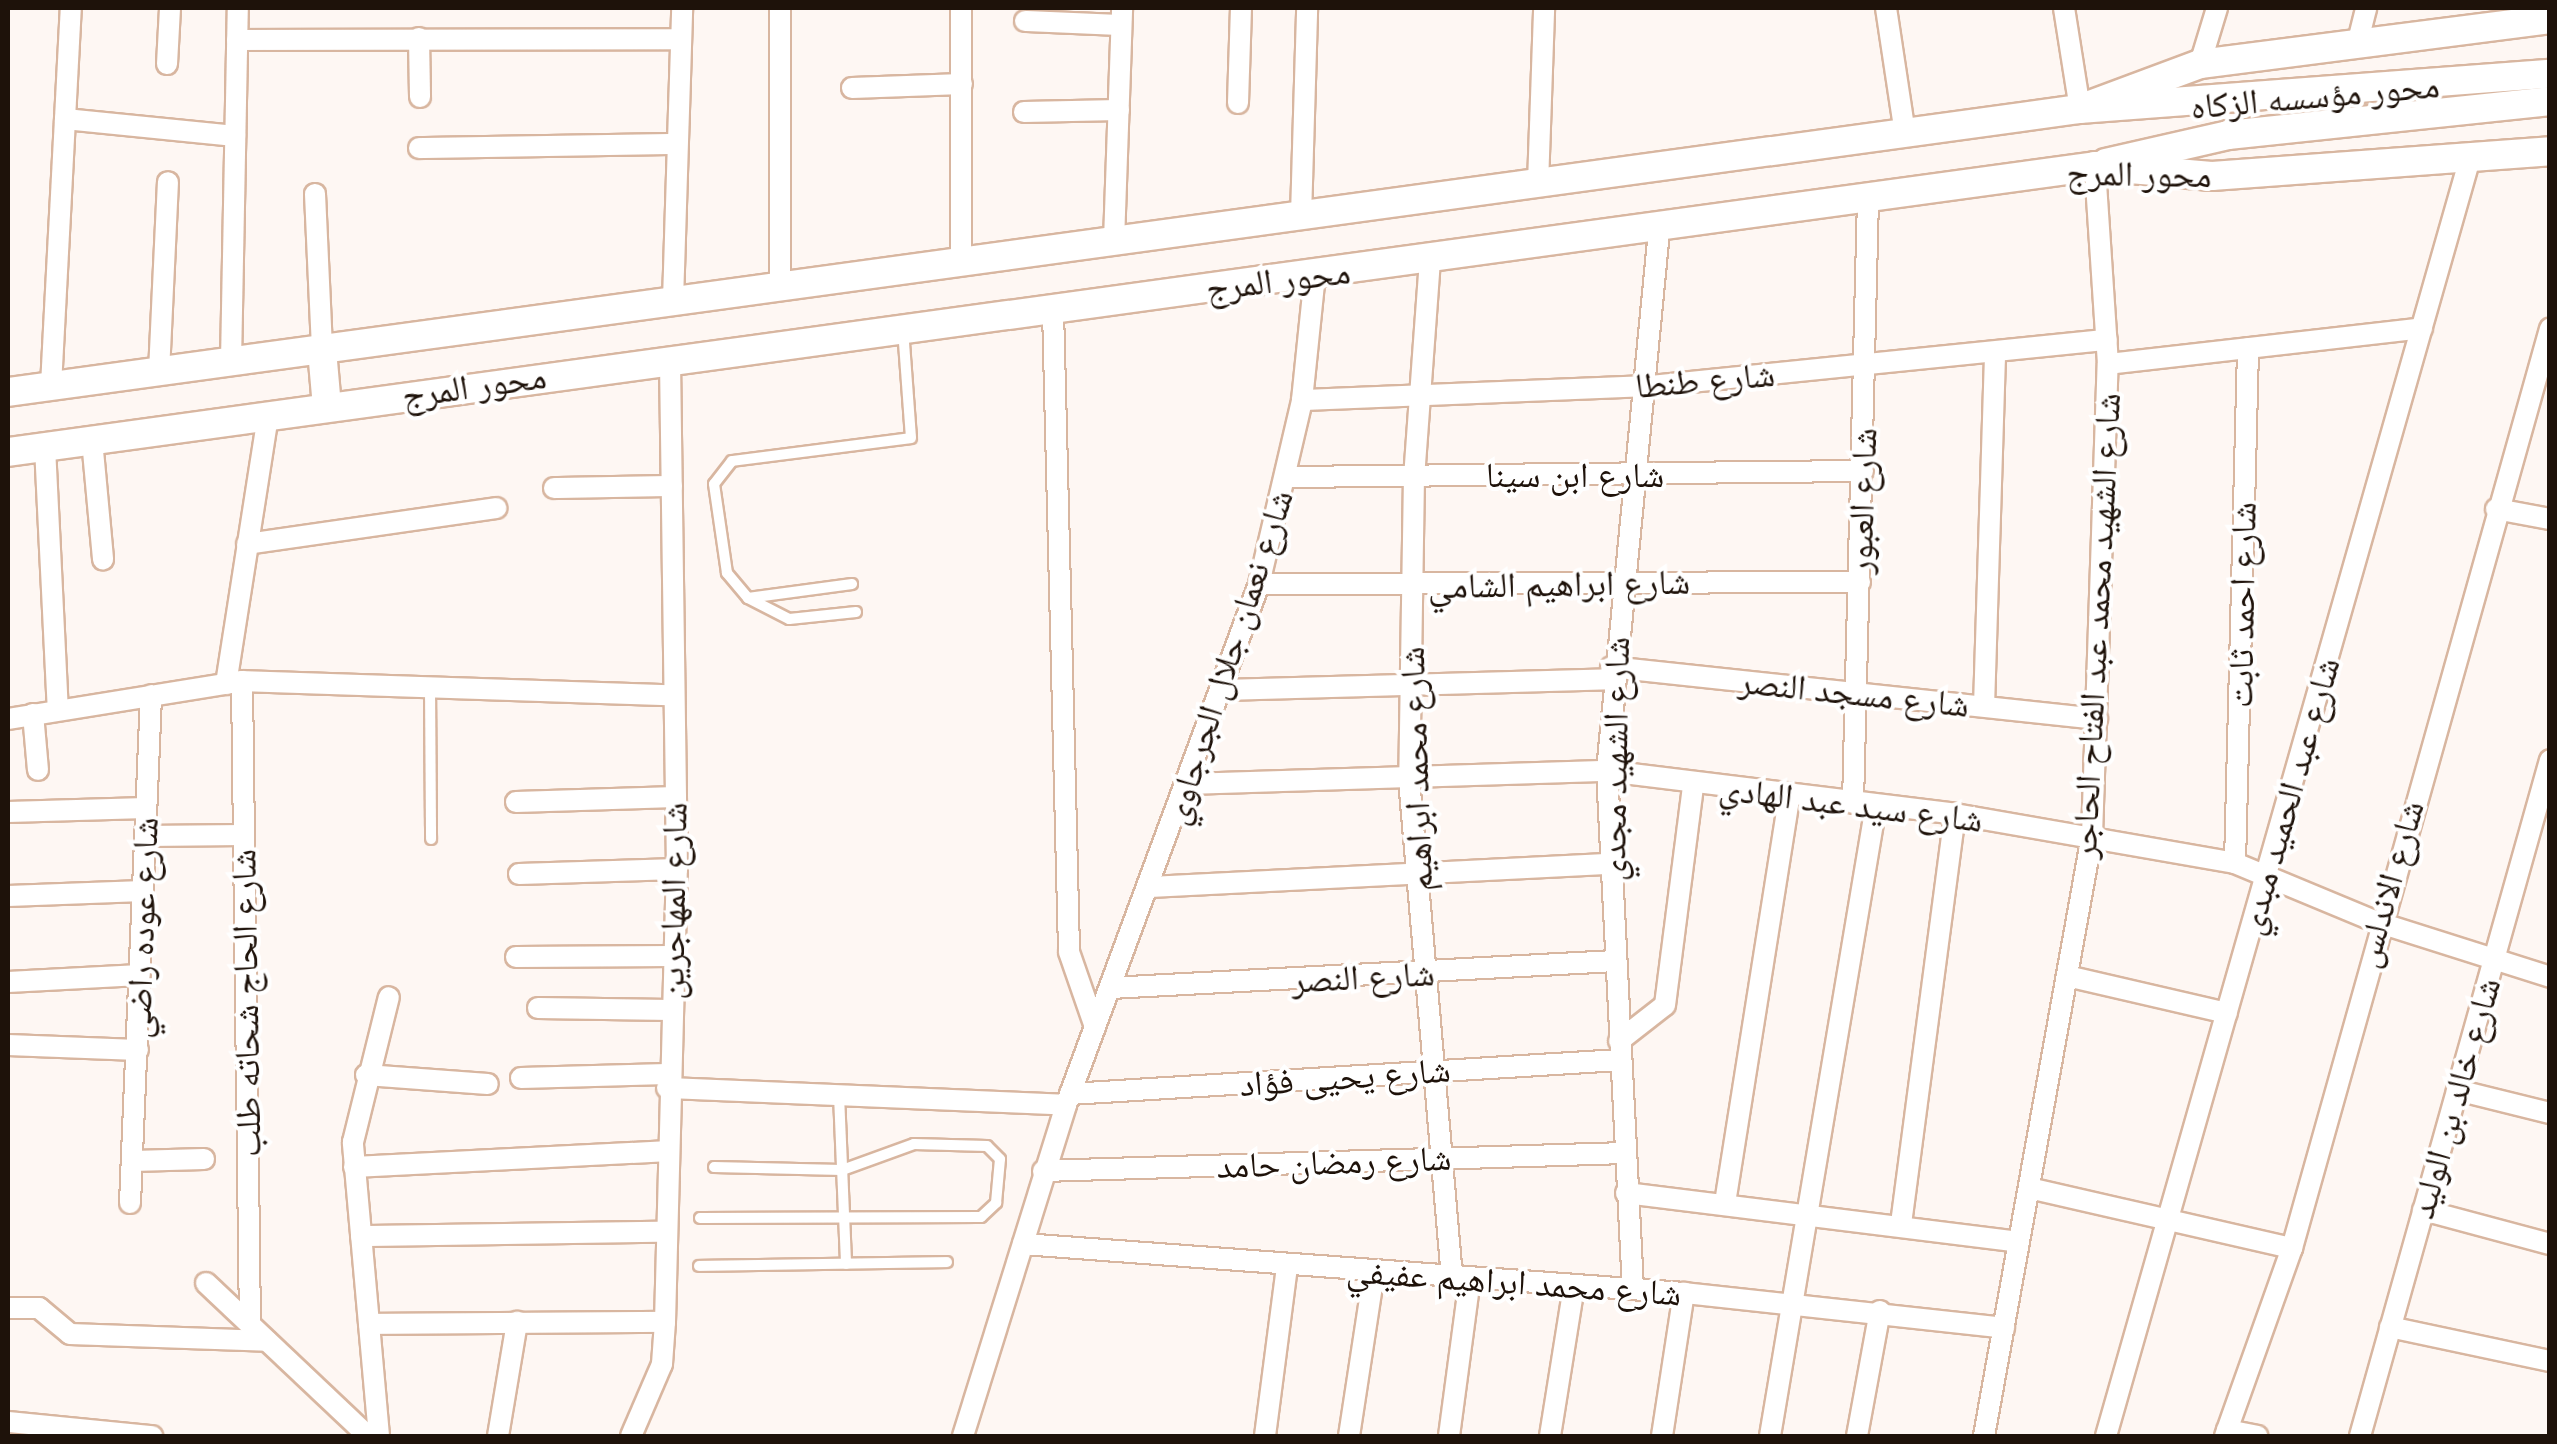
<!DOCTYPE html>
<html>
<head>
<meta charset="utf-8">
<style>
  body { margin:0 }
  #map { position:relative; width:2557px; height:1444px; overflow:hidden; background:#fef7f3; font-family:Poppins,"Noto Naskh Arabic",sans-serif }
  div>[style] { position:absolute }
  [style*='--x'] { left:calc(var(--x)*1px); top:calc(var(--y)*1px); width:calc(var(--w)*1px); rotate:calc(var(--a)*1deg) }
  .roads { filter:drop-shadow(2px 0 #d8b6a0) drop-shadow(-2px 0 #d8b6a0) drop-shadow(0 2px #d8b6a0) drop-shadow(0 -2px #d8b6a0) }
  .service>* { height:10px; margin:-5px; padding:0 5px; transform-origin:5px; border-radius:5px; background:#fff }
  .minor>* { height:20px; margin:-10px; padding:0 10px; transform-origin:10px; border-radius:10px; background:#fff }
  .secondary>* { height:28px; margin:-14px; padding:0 14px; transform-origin:14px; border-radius:14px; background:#fff }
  span { translate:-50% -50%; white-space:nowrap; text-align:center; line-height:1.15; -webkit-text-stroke:8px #fff; paint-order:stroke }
  .street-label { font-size:35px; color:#1e120a }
  .frame { position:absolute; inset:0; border:10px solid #1e120a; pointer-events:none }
</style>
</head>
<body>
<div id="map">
  <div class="roads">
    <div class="service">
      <i style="--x:748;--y:598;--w:105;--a:-7.7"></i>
      <i style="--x:856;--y:612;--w:67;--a:174"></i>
      <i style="--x:789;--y:619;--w:46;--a:-152.9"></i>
      <i style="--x:748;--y:598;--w:33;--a:-130"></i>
      <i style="--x:727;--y:573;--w:90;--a:-98.3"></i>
      <i style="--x:714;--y:484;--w:29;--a:-52"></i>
      <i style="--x:732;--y:461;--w:180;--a:-7.3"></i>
      <i style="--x:911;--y:438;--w:108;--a:-94.2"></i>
      <i style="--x:430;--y:687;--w:152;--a:89.6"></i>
      <i style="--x:839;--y:1095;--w:169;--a:87.6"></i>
      <i style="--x:700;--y:1218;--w:281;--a:-0.2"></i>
      <i style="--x:981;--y:1217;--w:21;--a:-43"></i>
      <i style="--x:996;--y:1203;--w:44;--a:-84.8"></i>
      <i style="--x:1000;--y:1159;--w:18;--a:-135"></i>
      <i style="--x:987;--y:1146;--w:73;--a:-178.4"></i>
      <i style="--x:914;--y:1144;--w:77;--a:160.1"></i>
      <i style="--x:842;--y:1170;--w:128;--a:-178.7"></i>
      <i style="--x:699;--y:1266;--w:248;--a:-0.9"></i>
    </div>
    <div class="minor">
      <i style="--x:780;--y:8;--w:279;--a:90"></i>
      <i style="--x:961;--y:8;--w:254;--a:90"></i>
      <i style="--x:1886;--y:8;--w:127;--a:81.4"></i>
      <i style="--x:2064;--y:8;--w:102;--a:81"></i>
      <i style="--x:1025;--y:21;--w:96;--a:2.4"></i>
      <i style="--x:419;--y:38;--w:59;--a:89"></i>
      <i style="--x:237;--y:40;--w:443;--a:-0.1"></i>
      <i style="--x:2358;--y:41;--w:34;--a:-76"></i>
      <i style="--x:167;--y:64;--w:56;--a:-86.9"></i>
      <i style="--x:2200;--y:64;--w:59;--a:-73.1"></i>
      <i style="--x:852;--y:88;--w:110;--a:-2.1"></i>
      <i style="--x:1238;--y:103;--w:95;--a:-88.2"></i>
      <i style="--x:1024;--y:112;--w:95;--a:-1.2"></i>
      <i style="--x:65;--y:119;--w:171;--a:5.7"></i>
      <i style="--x:419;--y:148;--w:256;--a:-0.9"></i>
      <i style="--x:1538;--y:184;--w:176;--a:-88"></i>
      <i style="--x:315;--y:194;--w:156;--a:87.4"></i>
      <i style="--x:1301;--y:216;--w:208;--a:-88.3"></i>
      <i style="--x:1114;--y:241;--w:233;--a:-88"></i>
      <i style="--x:1430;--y:260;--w:217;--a:94.2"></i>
      <i style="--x:1414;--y:476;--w:303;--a:90.9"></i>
      <i style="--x:1409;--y:779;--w:501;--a:85.07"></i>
      <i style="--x:673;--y:301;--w:293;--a:-88.2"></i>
      <i style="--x:1053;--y:309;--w:643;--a:88.57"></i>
      <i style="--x:1069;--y:952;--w:79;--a:70.9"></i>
      <i style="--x:231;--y:362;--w:354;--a:-88.9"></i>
      <i style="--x:2108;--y:364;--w:316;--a:-6.5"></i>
      <i style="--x:159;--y:372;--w:190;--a:-87.3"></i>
      <i style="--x:51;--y:386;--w:379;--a:-87"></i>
      <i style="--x:1302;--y:400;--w:349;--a:-2.3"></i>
      <i style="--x:1651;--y:386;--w:458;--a:-5.8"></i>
      <i style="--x:92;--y:440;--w:120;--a:84.7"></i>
      <i style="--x:45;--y:447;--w:263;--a:87.2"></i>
      <i style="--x:1287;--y:477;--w:576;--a:-0.6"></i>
      <i style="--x:554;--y:488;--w:118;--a:-1"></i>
      <i style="--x:2496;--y:509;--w:55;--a:10.5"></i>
      <i style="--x:247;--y:544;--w:252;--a:-8.2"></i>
      <i style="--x:1259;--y:584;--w:601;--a:-0.19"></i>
      <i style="--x:1611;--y:667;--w:489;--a:6.1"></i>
      <i style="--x:242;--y:681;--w:644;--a:89.29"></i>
      <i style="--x:226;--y:684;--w:272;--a:-81.1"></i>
      <i style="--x:1224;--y:690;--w:386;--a:-1.6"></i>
      <i style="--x:1984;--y:706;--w:353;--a:-88.2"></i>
      <i style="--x:33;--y:714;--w:56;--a:84.9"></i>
      <i style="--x:8;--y:719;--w:237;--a:-9.2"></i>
      <i style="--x:242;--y:681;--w:432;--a:1.9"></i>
      <i style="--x:1189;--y:784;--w:418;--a:-1.8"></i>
      <i style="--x:1607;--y:771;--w:351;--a:7"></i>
      <i style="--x:1955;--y:814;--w:284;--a:9.9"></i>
      <i style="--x:2235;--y:863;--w:154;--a:22.6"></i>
      <i style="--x:2377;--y:922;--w:182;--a:17.6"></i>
      <i style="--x:516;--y:802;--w:160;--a:-1.8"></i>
      <i style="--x:1853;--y:803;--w:603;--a:-88.58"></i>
      <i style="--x:8;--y:812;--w:138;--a:-1.7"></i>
      <i style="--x:145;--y:836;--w:99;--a:-0.6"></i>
      <i style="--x:2235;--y:863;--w:515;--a:-88.55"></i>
      <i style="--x:519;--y:874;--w:158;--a:-1.8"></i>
      <i style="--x:1150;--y:887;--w:461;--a:-2.9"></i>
      <i style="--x:8;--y:896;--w:135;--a:-2.1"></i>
      <i style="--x:516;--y:957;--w:157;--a:-0.4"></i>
      <i style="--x:2067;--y:976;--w:164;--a:13"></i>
      <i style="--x:8;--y:982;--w:132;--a:-3"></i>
      <i style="--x:1110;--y:988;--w:506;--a:-3.06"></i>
      <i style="--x:538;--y:1008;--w:132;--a:0.9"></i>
      <i style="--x:1619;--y:1041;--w:58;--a:-38"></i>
      <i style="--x:1665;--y:1005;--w:222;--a:-82.7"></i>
      <i style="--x:8;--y:1045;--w:130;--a:2.2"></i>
      <i style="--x:366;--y:1075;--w:122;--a:4.2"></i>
      <i style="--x:521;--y:1078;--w:146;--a:-1.6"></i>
      <i style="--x:667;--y:1088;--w:399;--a:2.4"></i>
      <i style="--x:2457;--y:1090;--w:96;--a:13.9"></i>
      <i style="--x:1070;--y:1094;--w:551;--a:-3.54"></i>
      <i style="--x:133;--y:1161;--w:71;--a:-1.6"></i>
      <i style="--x:354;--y:1167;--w:311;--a:-2.9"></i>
      <i style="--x:1043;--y:1171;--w:581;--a:-1.77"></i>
      <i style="--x:2029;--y:1188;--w:270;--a:12.9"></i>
      <i style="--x:1626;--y:1193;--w:396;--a:7.1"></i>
      <i style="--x:130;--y:1203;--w:508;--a:-87.63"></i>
      <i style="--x:1725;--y:1203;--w:411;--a:-81"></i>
      <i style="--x:2423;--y:1210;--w:131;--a:15"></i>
      <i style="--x:1901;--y:1224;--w:414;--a:-82.5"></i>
      <i style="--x:361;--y:1236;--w:304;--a:-0.8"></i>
      <i style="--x:1023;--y:1244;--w:663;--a:4.24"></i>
      <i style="--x:1684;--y:1293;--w:322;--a:6.2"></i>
      <i style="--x:206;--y:1283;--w:223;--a:43.4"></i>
      <i style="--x:1633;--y:1289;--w:519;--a:-92.87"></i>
      <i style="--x:1607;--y:771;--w:542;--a:-84.5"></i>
      <i style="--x:8;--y:1308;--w:31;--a:0"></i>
      <i style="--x:39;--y:1308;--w:40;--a:40"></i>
      <i style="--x:70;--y:1334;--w:197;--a:2"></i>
      <i style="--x:369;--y:1324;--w:296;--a:-0.4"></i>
      <i style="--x:2390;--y:1327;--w:164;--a:12"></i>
      <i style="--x:8;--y:1422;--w:145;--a:5.6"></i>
      <i style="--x:2227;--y:1430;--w:31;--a:11"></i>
      <i style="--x:379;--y:1436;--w:295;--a:-95.1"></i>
      <i style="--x:353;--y:1142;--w:149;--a:-76.1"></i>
      <i style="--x:498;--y:1436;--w:116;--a:-80.5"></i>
      <i style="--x:631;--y:1436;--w:78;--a:-66.7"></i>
      <i style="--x:662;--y:1364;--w:42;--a:-85.9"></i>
      <i style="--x:665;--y:1322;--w:453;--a:-88.5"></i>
      <i style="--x:677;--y:869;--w:510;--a:-90.79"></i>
      <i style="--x:963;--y:1436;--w:347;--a:-72.7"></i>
      <i style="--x:1066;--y:1105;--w:556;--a:-69.67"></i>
      <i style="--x:1259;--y:584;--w:189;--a:-76.8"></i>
      <i style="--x:1302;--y:400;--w:126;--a:-84.1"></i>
      <i style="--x:1265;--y:1436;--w:171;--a:-82.6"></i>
      <i style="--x:1349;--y:1436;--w:166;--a:-81.3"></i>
      <i style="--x:1449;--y:1436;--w:158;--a:-82.4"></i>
      <i style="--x:1550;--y:1436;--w:152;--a:-80.9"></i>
      <i style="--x:1662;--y:1436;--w:145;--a:-81.3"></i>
      <i style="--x:1770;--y:1436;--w:640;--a:-80.46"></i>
      <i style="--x:1857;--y:1436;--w:127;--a:-79.6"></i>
      <i style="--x:1984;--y:1436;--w:610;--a:-79.8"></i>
      <i style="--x:2092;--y:836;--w:472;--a:-88.1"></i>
      <i style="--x:2108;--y:364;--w:198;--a:-93.8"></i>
      <i style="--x:2106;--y:1436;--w:1332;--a:-74.1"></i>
      <i style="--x:2225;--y:1436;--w:200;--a:-70.4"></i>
      <i style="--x:2292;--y:1248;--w:955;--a:-74.32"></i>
      <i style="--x:2360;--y:1436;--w:702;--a:-74.3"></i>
    </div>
    <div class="secondary">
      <i style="--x:2087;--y:106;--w:121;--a:-20.4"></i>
      <i style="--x:2200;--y:64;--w:353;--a:-7.3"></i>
      <i style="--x:2106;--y:163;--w:125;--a:-12.9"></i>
      <i style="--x:2228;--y:135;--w:324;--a:-6"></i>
      <i style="--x:322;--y:350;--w:57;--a:85"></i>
      <i style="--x:8;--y:392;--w:2091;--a:-7.78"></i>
      <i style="--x:2080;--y:109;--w:471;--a:-4.3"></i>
      <i style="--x:8;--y:452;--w:2107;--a:-7.8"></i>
      <i style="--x:2095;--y:166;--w:117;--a:4.9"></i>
      <i style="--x:2212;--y:176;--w:339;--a:-4.2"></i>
    </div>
  </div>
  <div class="street-label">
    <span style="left:2315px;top:96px;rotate:-5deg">محور مؤسسه الزكاه</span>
    <span style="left:2139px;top:174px;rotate:1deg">محور المرج</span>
    <span style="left:1278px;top:280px;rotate:-7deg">محور المرج</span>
    <span style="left:1705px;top:380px;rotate:-5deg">شارع طنطا</span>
    <span style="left:474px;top:386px;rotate:-8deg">محور المرج</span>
    <span style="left:1575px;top:475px">شارع ابن سينا</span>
    <span style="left:1862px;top:501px;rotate:-88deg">شارع العبور</span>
    <span style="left:1559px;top:584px;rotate:-1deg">شارع ابراهيم الشامي</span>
    <span style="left:2242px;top:605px;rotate:-89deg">شارع احمد ثابت</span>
    <span style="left:2096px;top:626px;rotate:-87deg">شارع الشهيد محمد عبد الفتاح الحاجر</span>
    <span style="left:1228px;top:657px;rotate:-72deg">شارع نعمان جلال الجرجاوي</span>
    <span style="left:1854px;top:693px;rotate:6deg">شارع مسجد النصر</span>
    <span style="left:1615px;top:759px;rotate:-89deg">شارع الشهيد مجدي</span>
    <span style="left:1416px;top:769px;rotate:-92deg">شارع محمد ابراهيم</span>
    <span style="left:2289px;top:796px;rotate:-74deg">شارع عبد الحميد مبدي</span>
    <span style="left:1851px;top:804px;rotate:7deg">شارع سيد عبد الهادي</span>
    <span style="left:2389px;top:884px;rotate:-74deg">شارع الاندلس</span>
    <span style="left:673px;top:901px;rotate:-89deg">شارع المهاجرين</span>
    <span style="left:142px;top:928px;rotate:-88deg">شارع عوده راضي</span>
    <span style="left:1363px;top:977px;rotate:-3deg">شارع النصر</span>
    <span style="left:246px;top:1003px;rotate:-91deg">شارع الحاج شحاته طلب</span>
    <span style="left:1345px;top:1077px;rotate:-4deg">شارع يحيى فؤاد</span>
    <span style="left:2455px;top:1098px;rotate:-74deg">شارع خالد بن الوليد</span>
    <span style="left:1334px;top:1162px;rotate:-2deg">شارع رمضان حامد</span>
    <span style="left:1514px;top:1282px;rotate:4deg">شارع محمد ابراهيم عفيفي</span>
  </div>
  <div class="frame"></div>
</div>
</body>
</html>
